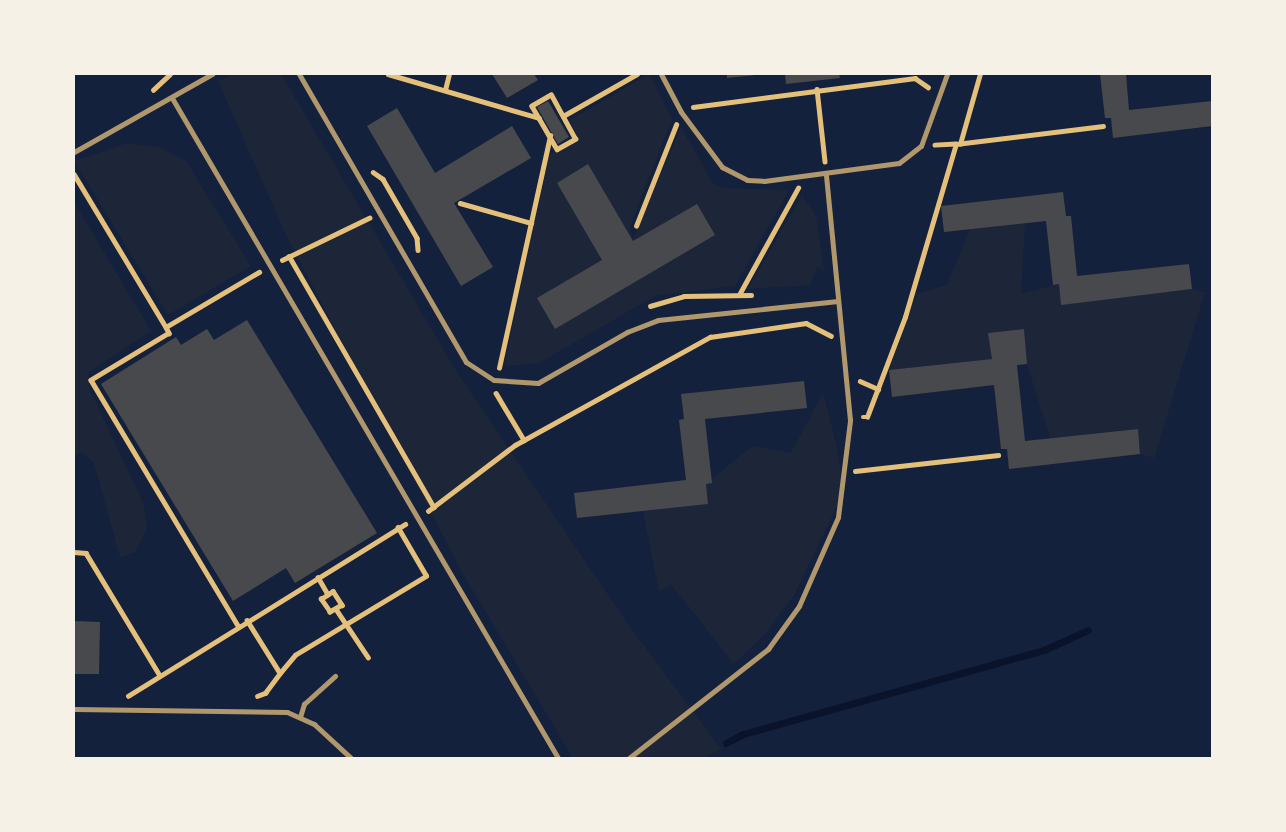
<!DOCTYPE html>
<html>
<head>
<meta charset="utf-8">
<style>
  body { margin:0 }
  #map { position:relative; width:1286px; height:832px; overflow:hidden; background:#14213d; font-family:Karla,sans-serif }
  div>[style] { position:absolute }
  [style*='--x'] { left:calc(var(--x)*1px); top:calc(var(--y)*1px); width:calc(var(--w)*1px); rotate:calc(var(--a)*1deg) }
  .green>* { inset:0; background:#1d2539 }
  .stream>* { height:7px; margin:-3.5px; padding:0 3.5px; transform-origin:3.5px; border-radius:3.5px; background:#0b132b }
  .building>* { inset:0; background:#48494c }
  .path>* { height:4.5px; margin:-2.25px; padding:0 2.25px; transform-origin:2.25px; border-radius:2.25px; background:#e5c07b }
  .service>* { height:5px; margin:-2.5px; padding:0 2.5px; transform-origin:2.5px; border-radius:2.5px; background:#b1986c }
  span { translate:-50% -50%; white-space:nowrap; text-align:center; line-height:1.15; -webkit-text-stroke:5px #f6f1e7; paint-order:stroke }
  .frame { position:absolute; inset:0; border:75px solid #f6f1e7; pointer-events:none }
</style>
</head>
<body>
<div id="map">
  <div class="green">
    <i style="clip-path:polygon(235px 74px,281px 74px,458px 374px,625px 620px,721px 749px,704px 758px,573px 758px,463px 574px,287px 237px,218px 81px)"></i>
    <i style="clip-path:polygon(649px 74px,672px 119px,630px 226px,633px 240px,681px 127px,712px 182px,721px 188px,789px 190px,735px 286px,655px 296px,539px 363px,504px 366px,549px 155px,577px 143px,570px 120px)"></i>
    <i style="clip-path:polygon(127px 143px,160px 147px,186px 161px,251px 266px,168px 315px,74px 161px)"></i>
    <i style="clip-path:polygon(802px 195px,816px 216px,824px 271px,817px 267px,810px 285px,748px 289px)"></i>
    <i style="clip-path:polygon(74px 202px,151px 331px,88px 373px,90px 390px,144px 505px,147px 529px,134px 553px,120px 557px,94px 463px,81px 452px,74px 457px)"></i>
    <i style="clip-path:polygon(1025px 223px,1021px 294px,1059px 284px,1061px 304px,1192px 289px,1205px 292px,1154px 458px,1140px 454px,1137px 429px,1050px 438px,1027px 364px,1024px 329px,989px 333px,992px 359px,889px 370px,917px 294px,947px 285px,970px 229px)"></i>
    <i style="clip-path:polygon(823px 392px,838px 452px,843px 494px,794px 595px,764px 635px,734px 664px,671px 584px,659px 592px,643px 511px,708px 504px,706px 484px,752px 446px,791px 453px)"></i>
  </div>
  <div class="stream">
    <i style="--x:726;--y:743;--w:19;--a:-28"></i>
    <i style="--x:743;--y:734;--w:313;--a:-15.6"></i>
    <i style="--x:1044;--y:650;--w:48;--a:-24.4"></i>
  </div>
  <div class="building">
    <i style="clip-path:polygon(492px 74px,534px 74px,538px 80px,507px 98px)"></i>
    <i style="clip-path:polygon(727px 74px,756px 74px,756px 75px,727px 78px)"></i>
    <i style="clip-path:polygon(785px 74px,839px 74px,840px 78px,786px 84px)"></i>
    <i style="clip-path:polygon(1100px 74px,1126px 74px,1129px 110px,1212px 101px,1212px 126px,1113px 138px,1111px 118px,1105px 118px)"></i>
    <i style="clip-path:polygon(548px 101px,569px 137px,558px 144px,537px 107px)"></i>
    <i style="clip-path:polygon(397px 108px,435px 173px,512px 126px,531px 158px,454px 203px,493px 267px,461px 286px,367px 126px)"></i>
    <i style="clip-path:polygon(588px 164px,633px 241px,697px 204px,715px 235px,555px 329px,537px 298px,602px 260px,557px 183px)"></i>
    <i style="clip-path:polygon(1063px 192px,1066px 216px,1071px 216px,1077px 276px,1189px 264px,1192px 289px,1061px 305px,1059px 284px,1053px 285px,1046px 221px,944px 232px,941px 206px)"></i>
    <i style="clip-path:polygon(247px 320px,377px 533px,295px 583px,286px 568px,233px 601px,101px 384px,176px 337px,181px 345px,207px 329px,214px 340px)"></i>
    <i style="clip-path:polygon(1024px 329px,1027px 364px,1017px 365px,1025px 441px,1138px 429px,1140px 454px,1009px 469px,1007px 449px,1001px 449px,994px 385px,892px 397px,889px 370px,992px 359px,988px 333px)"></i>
    <i style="clip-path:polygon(804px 381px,807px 408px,705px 419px,712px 483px,706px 484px,708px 504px,577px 518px,574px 493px,686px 480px,679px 420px,684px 419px,681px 394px)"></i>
    <i style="clip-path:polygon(74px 621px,100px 622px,99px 674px,74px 674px)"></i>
  </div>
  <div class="path">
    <i style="--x:388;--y:74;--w:157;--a:16.2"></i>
    <i style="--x:539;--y:118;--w:36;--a:60"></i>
    <i style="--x:557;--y:149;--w:21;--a:-29"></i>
    <i style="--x:575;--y:139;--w:50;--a:-118.6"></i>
    <i style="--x:551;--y:95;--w:22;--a:150"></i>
    <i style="--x:532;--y:106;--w:14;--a:60"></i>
    <i style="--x:817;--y:89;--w:73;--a:83.7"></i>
    <i style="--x:153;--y:90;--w:23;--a:-43"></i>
    <i style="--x:445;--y:90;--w:16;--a:-76"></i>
    <i style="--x:693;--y:107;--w:224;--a:-7.4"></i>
    <i style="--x:915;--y:78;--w:16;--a:35"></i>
    <i style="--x:563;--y:116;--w:85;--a:-29.6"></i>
    <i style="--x:956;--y:144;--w:148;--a:-7"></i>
    <i style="--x:960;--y:144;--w:73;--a:-74.1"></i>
    <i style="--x:373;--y:172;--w:12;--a:35"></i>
    <i style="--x:383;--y:179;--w:68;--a:60"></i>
    <i style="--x:417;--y:238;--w:12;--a:85"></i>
    <i style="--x:74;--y:174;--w:179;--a:59"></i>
    <i style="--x:166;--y:327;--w:108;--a:-30.6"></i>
    <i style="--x:460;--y:203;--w:74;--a:15.7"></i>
    <i style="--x:636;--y:226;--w:109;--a:-68.4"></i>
    <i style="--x:289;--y:256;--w:290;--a:60"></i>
    <i style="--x:282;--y:260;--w:97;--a:-25.8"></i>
    <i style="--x:740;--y:293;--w:120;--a:-61.1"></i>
    <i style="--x:650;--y:306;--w:35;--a:-16"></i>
    <i style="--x:684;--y:296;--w:67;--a:-0.9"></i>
    <i style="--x:166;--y:327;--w:7;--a:63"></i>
    <i style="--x:169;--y:333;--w:91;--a:148.9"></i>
    <i style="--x:91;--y:380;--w:287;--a:59.1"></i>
    <i style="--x:499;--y:368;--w:238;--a:-77.6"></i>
    <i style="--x:860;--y:381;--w:20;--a:24"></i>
    <i style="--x:496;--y:393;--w:55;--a:59.2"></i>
    <i style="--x:863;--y:417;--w:4;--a:0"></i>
    <i style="--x:867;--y:417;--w:107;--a:-69.2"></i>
    <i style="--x:905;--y:317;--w:180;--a:-73.6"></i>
    <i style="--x:956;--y:144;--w:21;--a:177"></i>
    <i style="--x:855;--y:471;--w:144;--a:-6.4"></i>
    <i style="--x:428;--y:511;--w:109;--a:-37.2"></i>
    <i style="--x:515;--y:445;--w:223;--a:-29"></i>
    <i style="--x:710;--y:337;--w:97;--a:-8.3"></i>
    <i style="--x:806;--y:323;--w:28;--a:27"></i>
    <i style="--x:74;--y:552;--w:12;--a:5"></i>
    <i style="--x:86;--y:553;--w:141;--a:58.9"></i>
    <i style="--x:318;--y:577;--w:20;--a:60"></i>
    <i style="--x:333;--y:591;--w:17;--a:57"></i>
    <i style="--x:342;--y:605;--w:14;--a:150"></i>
    <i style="--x:330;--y:612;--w:16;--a:-125"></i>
    <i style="--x:321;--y:599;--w:14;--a:-34"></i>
    <i style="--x:336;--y:609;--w:58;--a:56.3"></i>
    <i style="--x:247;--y:620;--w:62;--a:58.1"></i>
    <i style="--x:280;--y:673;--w:23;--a:-50"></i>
    <i style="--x:295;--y:655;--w:153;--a:-31.1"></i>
    <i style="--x:426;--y:576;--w:56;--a:-120.3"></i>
    <i style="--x:128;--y:696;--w:326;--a:-31.8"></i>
    <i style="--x:257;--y:696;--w:9;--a:-21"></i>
    <i style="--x:265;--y:693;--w:25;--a:-53"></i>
  </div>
  <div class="service">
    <i style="--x:299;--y:74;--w:333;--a:59.9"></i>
    <i style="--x:466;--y:362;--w:33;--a:33"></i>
    <i style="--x:494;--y:380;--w:44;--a:3.9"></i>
    <i style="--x:538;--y:383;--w:103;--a:-29.8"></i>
    <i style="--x:627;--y:332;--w:33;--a:-21"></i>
    <i style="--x:658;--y:320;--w:181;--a:-6"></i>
    <i style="--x:661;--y:74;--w:43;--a:62.2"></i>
    <i style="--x:681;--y:112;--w:69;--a:53.3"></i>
    <i style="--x:722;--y:167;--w:28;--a:27"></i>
    <i style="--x:747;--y:180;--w:17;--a:3"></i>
    <i style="--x:764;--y:181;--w:136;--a:-7.6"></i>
    <i style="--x:899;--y:163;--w:28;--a:-38"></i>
    <i style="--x:921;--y:146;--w:77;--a:-70.1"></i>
    <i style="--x:172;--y:98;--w:765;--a:59.68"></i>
    <i style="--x:74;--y:152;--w:159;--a:-29.5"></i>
    <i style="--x:74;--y:709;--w:213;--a:0.8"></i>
    <i style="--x:287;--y:712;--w:30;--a:24"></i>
    <i style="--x:314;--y:724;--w:50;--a:42.6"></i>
    <i style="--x:300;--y:717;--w:14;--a:-73"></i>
    <i style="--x:304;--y:704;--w:42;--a:-42.1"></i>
    <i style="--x:629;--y:758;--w:177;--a:-38.1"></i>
    <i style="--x:768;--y:649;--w:53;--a:-54.2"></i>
    <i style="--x:799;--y:606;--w:97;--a:-66.3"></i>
    <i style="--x:838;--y:517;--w:98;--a:-82.9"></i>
    <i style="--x:850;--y:420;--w:247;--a:-95.6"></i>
  </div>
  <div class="frame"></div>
</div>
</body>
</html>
